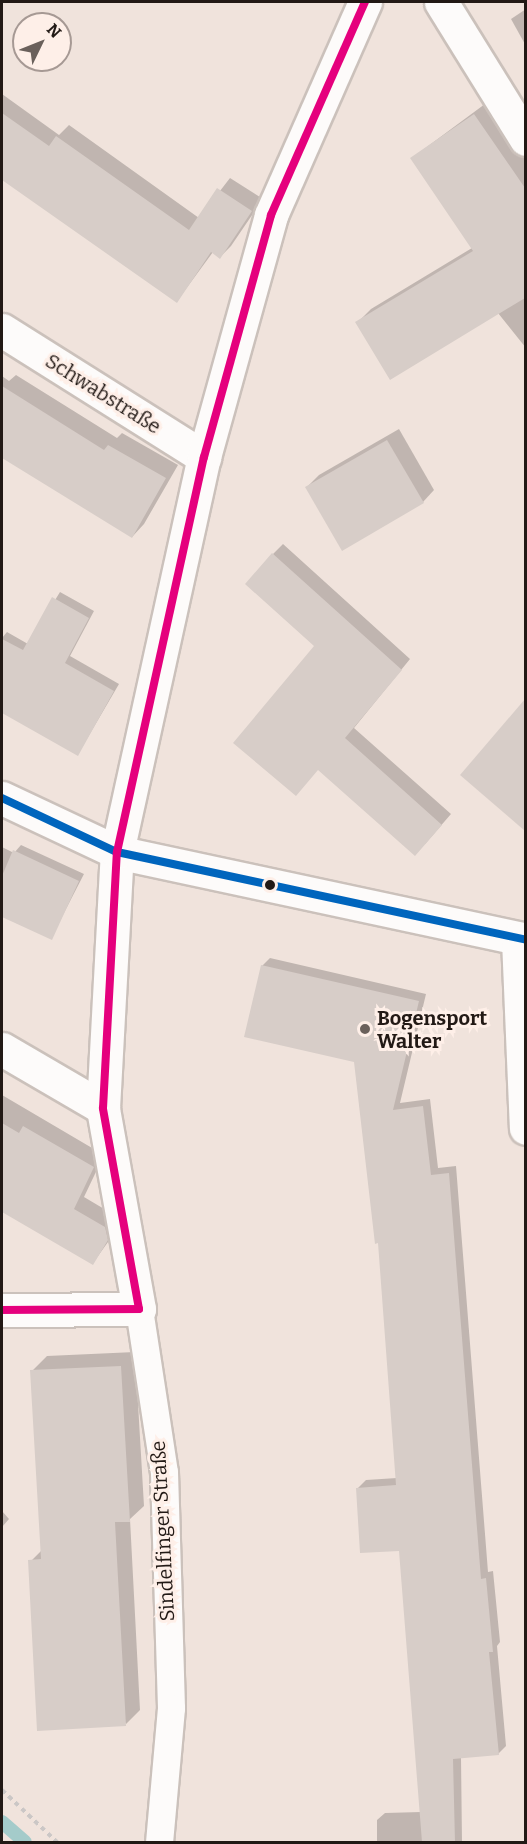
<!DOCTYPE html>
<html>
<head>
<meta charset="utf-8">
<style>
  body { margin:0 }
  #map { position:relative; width:527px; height:1844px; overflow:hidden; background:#f0e3dc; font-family:Bitter,serif }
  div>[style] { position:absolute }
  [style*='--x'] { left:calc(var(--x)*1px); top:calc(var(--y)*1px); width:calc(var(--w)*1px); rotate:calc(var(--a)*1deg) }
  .shadow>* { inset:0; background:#0003 }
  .stream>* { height:14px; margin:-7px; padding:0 7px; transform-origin:7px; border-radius:7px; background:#a4cbca }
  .building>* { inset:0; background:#d7cdc8 }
  .path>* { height:4px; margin-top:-2px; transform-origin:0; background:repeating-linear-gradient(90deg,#cbc7c6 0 4.5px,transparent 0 9px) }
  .roads { filter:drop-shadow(2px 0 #cbc1bb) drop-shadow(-2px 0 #cbc1bb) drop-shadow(0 2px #cbc1bb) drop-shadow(0 -2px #cbc1bb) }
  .lane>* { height:27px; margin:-13.5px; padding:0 13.5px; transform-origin:13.5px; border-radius:13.5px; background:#fdfbfa }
  .street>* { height:33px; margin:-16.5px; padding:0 16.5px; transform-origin:16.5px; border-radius:16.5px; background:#fdfbfa }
  .bus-1>* { height:8px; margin:-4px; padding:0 4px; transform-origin:4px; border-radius:4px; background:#0065bd }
  .bus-2>* { height:8px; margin:-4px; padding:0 4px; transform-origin:4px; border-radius:4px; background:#e5007d }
  .dots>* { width:16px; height:16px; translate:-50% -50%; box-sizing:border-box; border:3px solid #feefe8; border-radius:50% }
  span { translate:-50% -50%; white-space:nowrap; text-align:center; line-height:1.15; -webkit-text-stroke:6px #feefe8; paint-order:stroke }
  .street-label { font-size:20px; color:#221915 }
  .poi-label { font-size:20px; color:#221915; font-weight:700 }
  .left { translate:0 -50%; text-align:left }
  .frame { position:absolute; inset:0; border:3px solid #221915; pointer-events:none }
  .north { position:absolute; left:12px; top:12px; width:60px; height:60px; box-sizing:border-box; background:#feefe8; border:2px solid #a69994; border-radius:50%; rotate:47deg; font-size:16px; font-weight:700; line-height:24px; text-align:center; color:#221915 }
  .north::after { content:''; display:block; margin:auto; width:21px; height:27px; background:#6a605b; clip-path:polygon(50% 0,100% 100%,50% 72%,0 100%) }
</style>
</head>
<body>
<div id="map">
  <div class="shadow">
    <i style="clip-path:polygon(526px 9px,526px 46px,511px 19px)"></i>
    <i style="clip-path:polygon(2px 94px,59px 135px,69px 125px,199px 218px,230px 178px,263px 199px,231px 246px,220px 257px,213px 252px,177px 301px,2px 178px)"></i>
    <i style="clip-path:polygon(489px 101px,526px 155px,526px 348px,498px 313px,357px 323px,371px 309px,472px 248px,412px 158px)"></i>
    <i style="clip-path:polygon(16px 375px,117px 438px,122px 433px,178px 465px,144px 524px,132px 537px,2px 456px,2px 376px,9px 381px)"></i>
    <i style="clip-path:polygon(399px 429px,434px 490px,423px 502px,307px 487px,319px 475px)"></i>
    <i style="clip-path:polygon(283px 544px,410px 659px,354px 728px,451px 814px,425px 844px,319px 768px,316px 646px,273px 554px)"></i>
    <i style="clip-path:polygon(60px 592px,94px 611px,70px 656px,119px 684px,78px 754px,2px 710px,2px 638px,7px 632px,28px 644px)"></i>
    <i style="clip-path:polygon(526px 701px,526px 822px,521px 826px,462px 775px)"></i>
    <i style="clip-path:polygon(21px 845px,84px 874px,51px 938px,2px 915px,2px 847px,14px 853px)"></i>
    <i style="clip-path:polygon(270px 958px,426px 994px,400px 1103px,430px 1099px,438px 1168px,456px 1166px,488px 1572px,493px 1571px,500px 1642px,497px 1646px,506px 1746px,498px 1754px,461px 1757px,462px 1842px,377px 1842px,377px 1820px,385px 1813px,421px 1812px,400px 1549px,358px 1488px,366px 1480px,397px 1478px,379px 1242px,355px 1061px,262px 966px)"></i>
    <i style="clip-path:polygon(2px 1095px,104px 1155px,84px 1197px,116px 1216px,118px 1228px,93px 1263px,2px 1209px)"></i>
    <i style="clip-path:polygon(135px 1352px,144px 1506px,130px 1519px,140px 1710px,126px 1724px,29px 1563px,42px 1550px,32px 1371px,47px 1356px)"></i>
    <i style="clip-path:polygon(2px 1511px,9px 1519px,2px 1527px)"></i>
  </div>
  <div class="stream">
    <i style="--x:2;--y:1822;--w:30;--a:41"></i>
  </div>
  <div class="building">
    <i style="clip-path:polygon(2px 113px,49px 146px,56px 136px,189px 230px,217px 188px,252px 211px,220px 259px,211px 252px,177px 303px,2px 180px)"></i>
    <i style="clip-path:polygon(474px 114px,525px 188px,525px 298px,390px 380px,355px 322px,473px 251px,410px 158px)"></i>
    <i style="clip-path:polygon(2px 386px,104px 450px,108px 445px,166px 478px,132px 538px,2px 458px)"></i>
    <i style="clip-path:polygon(387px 440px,424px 503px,342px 551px,305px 487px)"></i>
    <i style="clip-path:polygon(272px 553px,402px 670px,345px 738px,442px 825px,415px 856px,318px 770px,296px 796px,233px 743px,314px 646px,245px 584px)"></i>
    <i style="clip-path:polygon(52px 597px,89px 618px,65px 663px,114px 691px,78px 756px,2px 713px,2px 639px,23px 650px)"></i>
    <i style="clip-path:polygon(525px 699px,525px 831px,460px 775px)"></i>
    <i style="clip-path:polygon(13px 850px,79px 881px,52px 940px,2px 917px,2px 876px)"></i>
    <i style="clip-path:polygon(261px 965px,419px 1001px,393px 1110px,423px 1106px,431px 1175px,449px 1173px,481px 1579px,486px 1578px,493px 1652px,489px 1652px,499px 1755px,453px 1759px,455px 1842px,422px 1842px,399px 1551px,360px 1553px,356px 1488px,396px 1485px,378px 1243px,375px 1244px,354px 1062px,244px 1037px)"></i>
    <i style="clip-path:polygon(2px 1123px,19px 1133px,23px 1126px,94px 1167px,74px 1209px,105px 1227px,108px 1240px,93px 1265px,2px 1212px)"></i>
    <i style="clip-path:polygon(121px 1366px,130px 1522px,115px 1522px,126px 1726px,37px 1731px,28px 1560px,41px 1559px,30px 1370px)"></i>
  </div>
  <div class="path">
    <i style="--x:2;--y:1790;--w:76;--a:43.4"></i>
  </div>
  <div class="roads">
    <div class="lane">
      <i style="--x:139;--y:1309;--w:165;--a:81.3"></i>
      <i style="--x:164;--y:1472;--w:236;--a:88.3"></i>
      <i style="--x:171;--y:1708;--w:135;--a:95.1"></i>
    </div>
    <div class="street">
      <i style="--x:441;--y:2;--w:161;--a:58.2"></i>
      <i style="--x:2;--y:330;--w:239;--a:32.2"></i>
      <i style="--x:2;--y:798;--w:127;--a:25.2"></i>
      <i style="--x:117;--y:852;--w:418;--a:12.1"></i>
      <i style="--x:518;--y:939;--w:189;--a:87.6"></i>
      <i style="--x:2;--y:1049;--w:117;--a:30.3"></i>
      <i style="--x:2;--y:1310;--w:137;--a:-0.4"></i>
      <i style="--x:139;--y:1309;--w:204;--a:-100.2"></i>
      <i style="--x:103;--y:1108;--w:256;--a:-86.9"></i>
      <i style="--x:117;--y:852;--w:404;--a:-77.6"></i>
      <i style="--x:204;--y:457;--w:251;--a:-74.5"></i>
      <i style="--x:271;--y:215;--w:233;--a:-66.2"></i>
    </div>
  </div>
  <div class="bus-1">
    <i style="--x:2;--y:798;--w:127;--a:25.2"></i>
    <i style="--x:117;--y:852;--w:418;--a:12.1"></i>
  </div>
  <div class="bus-2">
    <i style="--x:2;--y:1310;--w:137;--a:-0.4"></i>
    <i style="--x:139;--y:1309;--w:204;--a:-100.2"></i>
    <i style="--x:103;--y:1108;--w:256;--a:-86.9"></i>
    <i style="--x:117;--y:852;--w:404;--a:-77.6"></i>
    <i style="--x:204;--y:457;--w:251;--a:-74.5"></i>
    <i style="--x:271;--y:215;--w:233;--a:-66.2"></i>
  </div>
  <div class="dots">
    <i style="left:270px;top:885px;background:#221915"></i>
    <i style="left:365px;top:1029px;background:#6a605b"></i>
  </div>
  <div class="street-label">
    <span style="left:103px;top:394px;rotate:32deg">Schwabstraße</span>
    <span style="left:163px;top:1531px;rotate:-93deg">Sindelfinger Straße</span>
  </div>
  <div class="poi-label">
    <span class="left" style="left:377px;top:1030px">Bogensport<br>Walter</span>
  </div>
  <div class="frame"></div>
  <div class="north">N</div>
</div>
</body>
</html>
